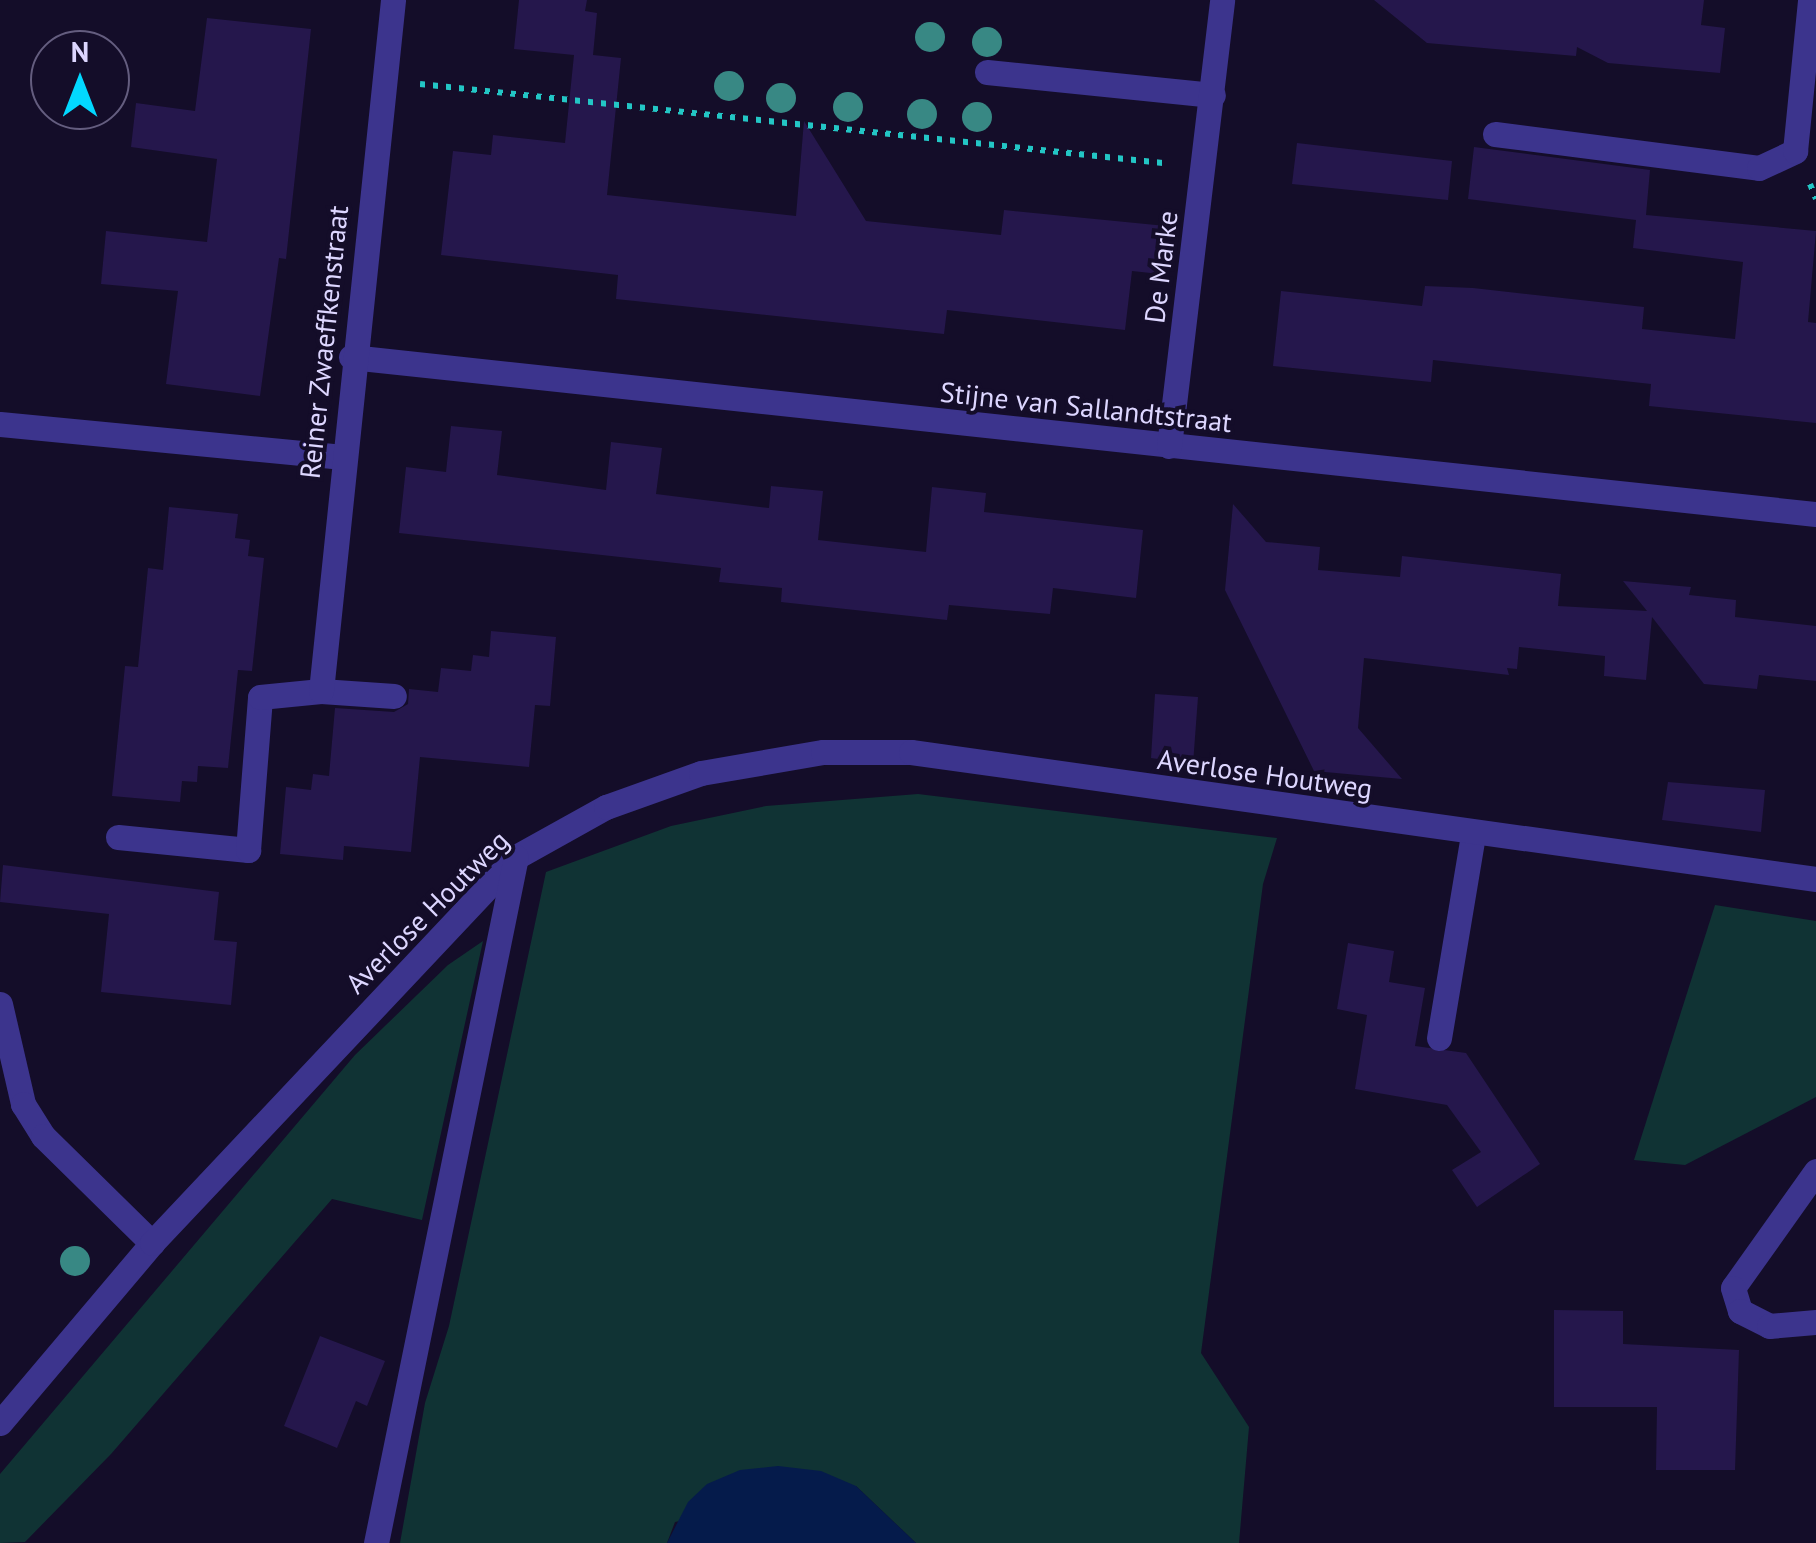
<!DOCTYPE html>
<html>
<head>
<meta charset="utf-8">
<style>
  body { margin:0 }
  #map { position:relative; width:1816px; height:1543px; overflow:hidden; background:#140d29; font-family:"PT Sans",sans-serif }
  div>[style] { position:absolute }
  [style*='--x'] { left:calc(var(--x)*1px); top:calc(var(--y)*1px); width:calc(var(--w)*1px); rotate:calc(var(--a)*1deg) }
  .green>* { inset:0; background:#103334 }
  .water>* { inset:0; background:#051b4b }
  .building>* { inset:0; background:#25174c }
  .path>* { height:6px; margin-top:-3px; transform-origin:0; background:repeating-linear-gradient(90deg,#23c6c5 0 5px,transparent 0 13px) }
  .minor>* { height:25px; margin:-12.5px; padding:0 12.5px; transform-origin:12.5px; border-radius:12.5px; background:#3c348d }
  .trees>* { width:30px; height:30px; margin:-15px; border-radius:50%; background:#388884 }
  span { translate:-50% -50%; white-space:nowrap; text-align:center; line-height:1.15; -webkit-text-stroke:8px #140d29; paint-order:stroke }
  .street-label { font-size:28px; color:#ddd6ff }
  .north { position:absolute; left:30px; top:30px; width:100px; height:100px; box-sizing:border-box; background:#140d29; border:2px solid #645d7f; border-radius:50%; rotate:0deg; font-size:28px; font-weight:700; line-height:40px; text-align:center; color:#ddd6ff }
  .north::after { content:''; display:block; margin:auto; width:35px; height:45px; background:#02d8ff; clip-path:polygon(50% 0,100% 100%,50% 72%,0 100%) }
</style>
</head>
<body>
<div id="map">
  <div class="green">
    <i style="clip-path:polygon(918px 794px,1277px 838px,1263px 884px,1201px 1353px,1249px 1427px,1239px 1543px,916px 1543px,856px 1486px,675px 1522px,667px 1543px,400px 1543px,425px 1403px,449px 1326px,546px 872px,671px 826px,766px 806px)"></i>
    <i style="clip-path:polygon(1715px 905px,1816px 921px,1816px 1097px,1685px 1165px,1634px 1160px)"></i>
    <i style="clip-path:polygon(483px 941px,422px 1220px,332px 1199px,111px 1454px,25px 1542px,0 1543px,0 1474px,355px 1055px,448px 965px)"></i>
  </div>
  <div class="water">
    <i style="clip-path:polygon(778px 1466px,821px 1471px,856px 1486px,916px 1543px,667px 1543px,688px 1502px,707px 1484px,740px 1470px)"></i>
  </div>
  <div class="building">
    <i style="clip-path:polygon(519px 0,587px 0,585px 11px,597px 13px,593px 55px,621px 58px,607px 195px,796px 216px,804px 121px,866px 221px,1001px 235px,1004px 210px,1166px 226px,1160px 274px,1132px 271px,1125px 330px,947px 310px,944px 334px,616px 299px,618px 275px,441px 255px,453px 151px,491px 155px,493px 135px,565px 143px,574px 55px,514px 49px)"></i>
    <i style="clip-path:polygon(1374px 0,1704px 0,1701px 25px,1725px 28px,1720px 73px,1608px 63px,1577px 47px,1576px 56px,1427px 43px)"></i>
    <i style="clip-path:polygon(207px 18px,311px 29px,286px 259px,279px 258px,260px 396px,166px 384px,178px 291px,101px 284px,106px 231px,207px 242px,217px 159px,131px 147px,136px 103px,195px 111px)"></i>
    <i style="clip-path:polygon(1297px 143px,1452px 161px,1448px 200px,1292px 184px)"></i>
    <i style="clip-path:polygon(1474px 147px,1650px 170px,1646px 215px,1816px 231px,1808px 322px,1816px 323px,1816px 423px,1649px 406px,1651px 384px,1506px 368px,1433px 360px,1431px 382px,1273px 366px,1281px 291px,1422px 306px,1425px 286px,1473px 288px,1644px 307px,1642px 329px,1735px 339px,1743px 262px,1633px 248px,1636px 220px,1468px 199px)"></i>
    <i style="clip-path:polygon(451px 426px,502px 431px,497px 475px,606px 490px,611px 442px,662px 448px,656px 494px,769px 508px,771px 486px,823px 491px,818px 540px,926px 552px,932px 487px,986px 493px,984px 512px,1143px 530px,1136px 598px,1053px 588px,1050px 614px,949px 605px,947px 620px,781px 602px,782px 588px,719px 582px,721px 568px,399px 533px,406px 467px,446px 472px)"></i>
    <i style="clip-path:polygon(1233px 504px,1266px 542px,1320px 547px,1318px 570px,1400px 577px,1402px 556px,1561px 574px,1558px 606px,1647px 611px,1623px 581px,1691px 587px,1689px 595px,1736px 600px,1735px 617px,1816px 626px,1816px 681px,1759px 675px,1757px 689px,1704px 684px,1652px 617px,1646px 680px,1604px 676px,1605px 656px,1519px 647px,1517px 669px,1507px 668px,1509px 675px,1364px 658px,1358px 728px,1402px 779px,1314px 771px,1225px 590px)"></i>
    <i style="clip-path:polygon(169px 507px,238px 514px,235px 538px,250px 540px,248px 556px,264px 558px,252px 671px,238px 670px,228px 768px,198px 766px,197px 782px,182px 781px,180px 802px,112px 796px,125px 666px,138px 667px,148px 568px,163px 570px)"></i>
    <i style="clip-path:polygon(491px 631px,556px 637px,550px 706px,535px 705px,529px 767px,420px 757px,411px 852px,344px 846px,343px 860px,280px 854px,286px 787px,311px 790px,313px 774px,329px 776px,335px 708px,394px 712px,408px 704px,409px 689px,438px 692px,441px 668px,471px 671px,473px 655px,489px 657px)"></i>
    <i style="clip-path:polygon(1155px 694px,1198px 697px,1193px 764px,1151px 758px)"></i>
    <i style="clip-path:polygon(1668px 782px,1765px 790px,1761px 832px,1662px 820px)"></i>
    <i style="clip-path:polygon(3px 865px,219px 892px,214px 940px,237px 942px,231px 1005px,101px 992px,109px 914px,0 902px)"></i>
    <i style="clip-path:polygon(1348px 943px,1394px 951px,1389px 982px,1425px 988px,1415px 1046px,1466px 1053px,1540px 1164px,1477px 1207px,1452px 1170px,1481px 1152px,1447px 1105px,1355px 1089px,1367px 1015px,1337px 1009px)"></i>
    <i style="clip-path:polygon(1554px 1310px,1623px 1311px,1623px 1344px,1739px 1350px,1735px 1470px,1656px 1470px,1657px 1407px,1554px 1407px)"></i>
    <i style="clip-path:polygon(320px 1336px,385px 1361px,367px 1406px,356px 1401px,337px 1448px,284px 1426px)"></i>
  </div>
  <div class="path">
    <i style="--x:420;--y:84;--w:747;--a:6.07"></i>
    <i style="--x:1810;--y:184;--w:16;--a:68"></i>
  </div>
  <div class="minor">
    <i style="--x:987;--y:72;--w:227;--a:5.8"></i>
    <i style="--x:1495;--y:134;--w:266;--a:7.3"></i>
    <i style="--x:1759;--y:168;--w:40;--a:-25"></i>
    <i style="--x:1795;--y:151;--w:152;--a:-84.3"></i>
    <i style="--x:351;--y:357;--w:1473;--a:6.12"></i>
    <i style="--x:0;--y:424;--w:342;--a:5.5"></i>
    <i style="--x:1169;--y:446;--w:449;--a:-83.2"></i>
    <i style="--x:321;--y:691;--w:73;--a:3.9"></i>
    <i style="--x:118;--y:837;--w:131;--a:5.7"></i>
    <i style="--x:248;--y:850;--w:153;--a:-85.5"></i>
    <i style="--x:260;--y:697;--w:61;--a:-5.6"></i>
    <i style="--x:321;--y:691;--w:695;--a:-84.05"></i>
    <i style="--x:0;--y:1004;--w:103;--a:77"></i>
    <i style="--x:23;--y:1104;--w:38;--a:58"></i>
    <i style="--x:43;--y:1136;--w:153;--a:44.5"></i>
    <i style="--x:1439;--y:1038;--w:206;--a:-80.5"></i>
    <i style="--x:1816;--y:1171;--w:143;--a:125.4"></i>
    <i style="--x:1733;--y:1288;--w:24;--a:73"></i>
    <i style="--x:1740;--y:1311;--w:33;--a:27"></i>
    <i style="--x:1769;--y:1326;--w:47;--a:-4.9"></i>
    <i style="--x:0;--y:1423;--w:236;--a:-49.8"></i>
    <i style="--x:152;--y:1243;--w:531;--a:-46.68"></i>
    <i style="--x:516;--y:857;--w:103;--a:-29.1"></i>
    <i style="--x:606;--y:807;--w:101;--a:-19.7"></i>
    <i style="--x:701;--y:773;--w:124;--a:-9.8"></i>
    <i style="--x:823;--y:752;--w:88;--a:0"></i>
    <i style="--x:911;--y:752;--w:914;--a:7.99"></i>
    <i style="--x:376;--y:1543;--w:700;--a:-78.47"></i>
  </div>
  <div class="trees">
    <i style="left:930px;top:37px"></i>
    <i style="left:987px;top:42px"></i>
    <i style="left:729px;top:86px"></i>
    <i style="left:781px;top:98px"></i>
    <i style="left:848px;top:107px"></i>
    <i style="left:922px;top:114px"></i>
    <i style="left:977px;top:117px"></i>
    <i style="left:75px;top:1261px"></i>
  </div>
  <div class="street-label">
    <span style="left:1161px;top:267px;rotate:-83deg">De Marke</span>
    <span style="left:324px;top:342px;rotate:-84deg">Reiner Zwaeffkenstraat</span>
    <span style="left:1086px;top:407px;rotate:6deg">Stijne van Sallandtstraat</span>
    <span style="left:1265px;top:774px;rotate:8deg">Averlose Houtweg</span>
    <span style="left:427px;top:912px;rotate:-45deg">Averlose Houtweg</span>
  </div>
  <div class="north">N</div>
</div>
</body>
</html>
